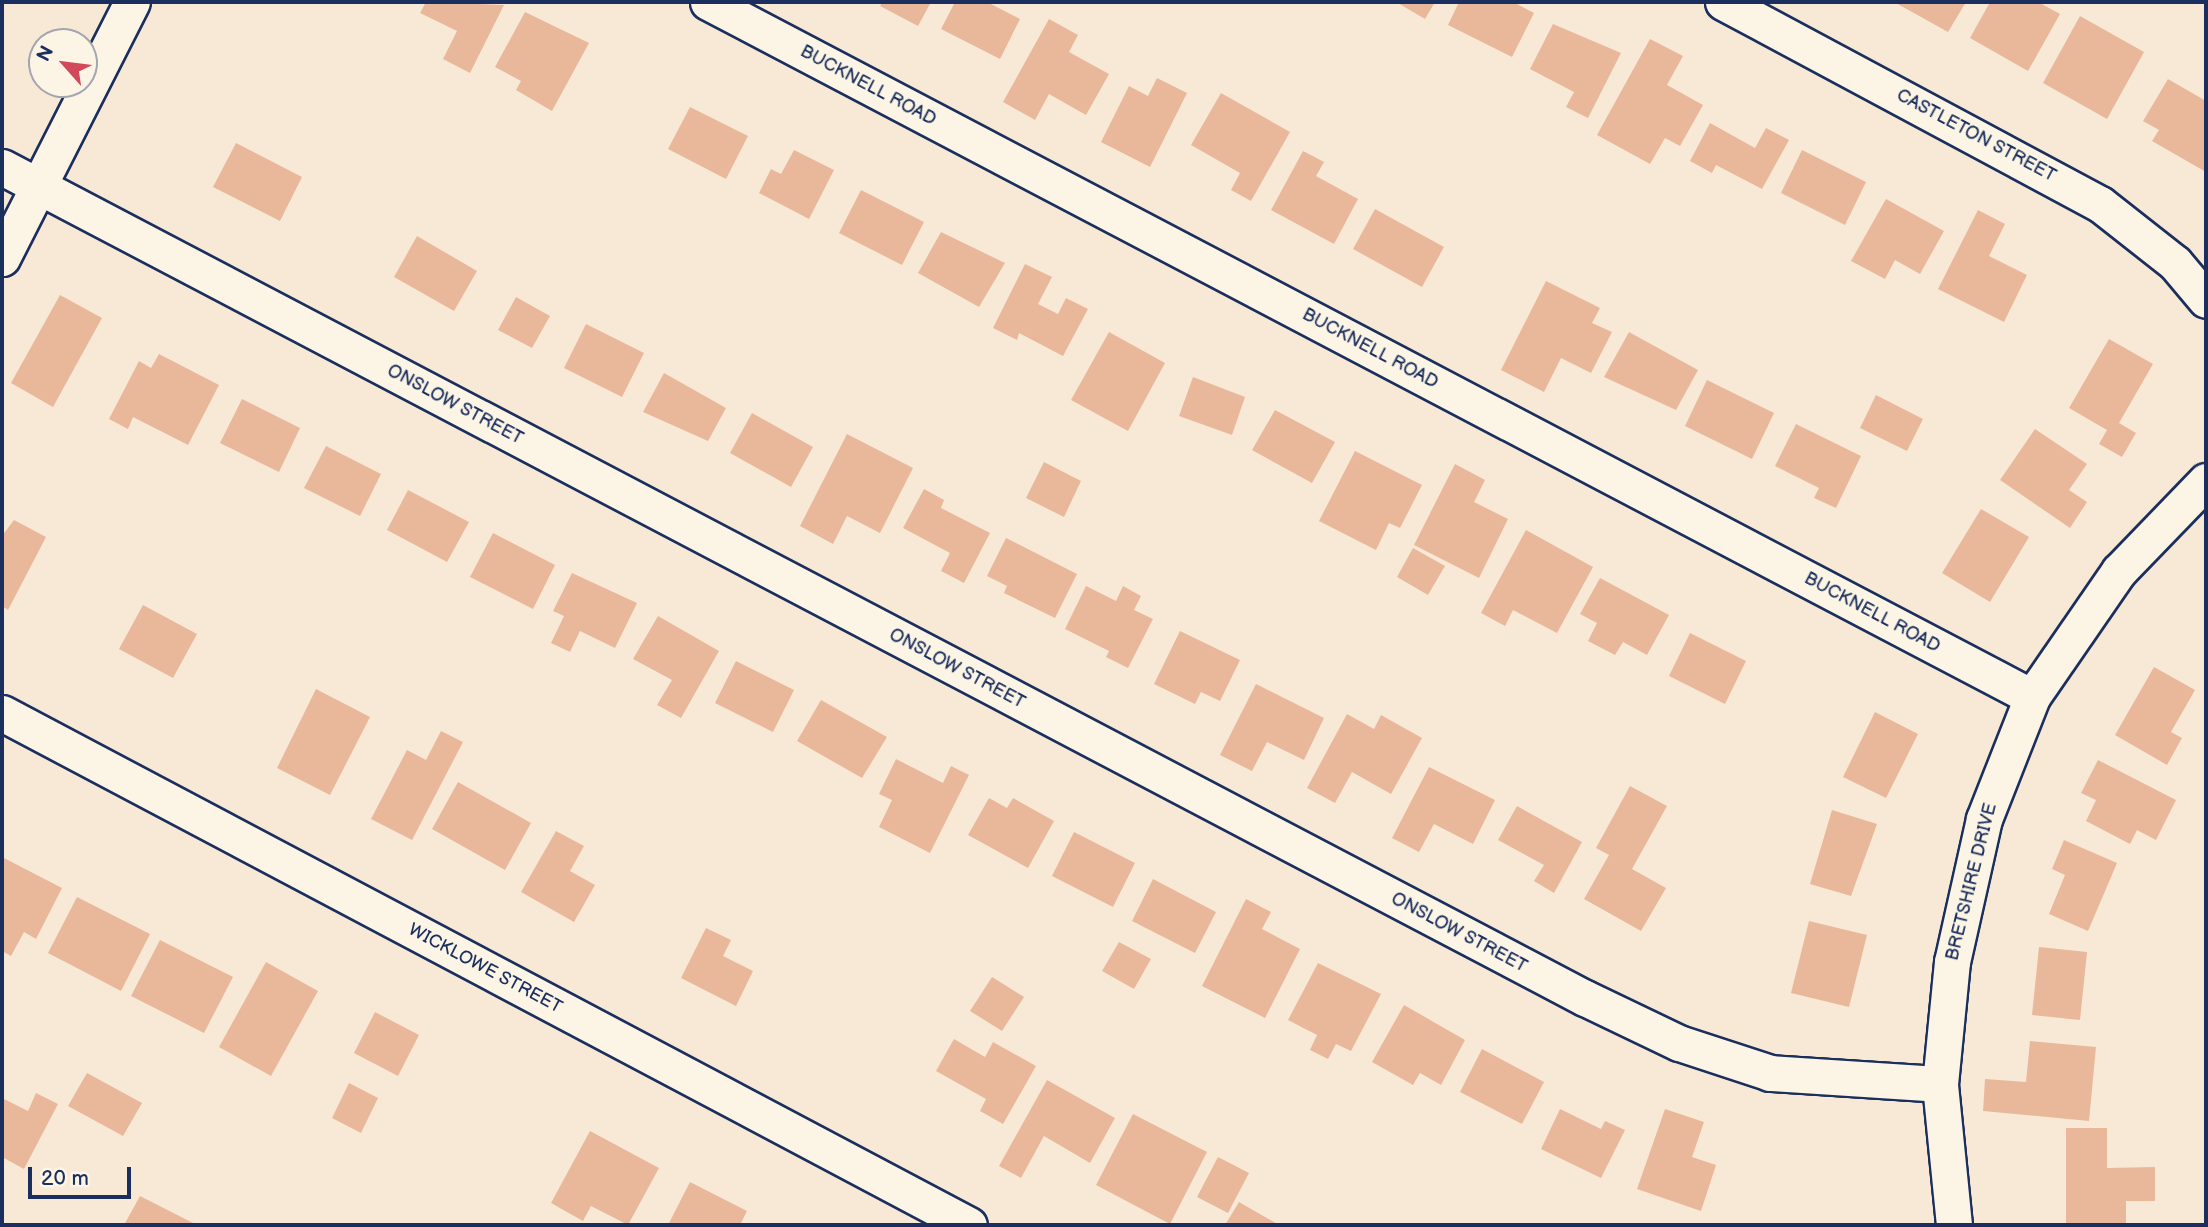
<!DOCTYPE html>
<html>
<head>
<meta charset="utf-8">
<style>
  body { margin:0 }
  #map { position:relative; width:2208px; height:1227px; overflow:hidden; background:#f8e9d6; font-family:"Balsamiq Sans",sans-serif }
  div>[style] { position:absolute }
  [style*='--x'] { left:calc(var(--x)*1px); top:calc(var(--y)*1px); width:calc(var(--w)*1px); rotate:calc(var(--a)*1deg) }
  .building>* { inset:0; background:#e9b89a }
  .roads { filter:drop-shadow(2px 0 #1b2f5e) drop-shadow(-2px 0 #1b2f5e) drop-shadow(0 2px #1b2f5e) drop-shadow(0 -2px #1b2f5e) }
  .street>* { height:35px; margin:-17.5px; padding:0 17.5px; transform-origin:17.5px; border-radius:17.5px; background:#fcf5e5 }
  span { translate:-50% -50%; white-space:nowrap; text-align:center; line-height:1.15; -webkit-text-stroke:5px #fcf5e5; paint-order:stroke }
  .street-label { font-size:18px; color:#1b2f5e }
  .frame { position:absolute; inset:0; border:4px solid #1b2f5e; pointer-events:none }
  .north { position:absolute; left:28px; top:28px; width:70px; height:70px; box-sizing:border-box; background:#fcf5e5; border:2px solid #a2a6af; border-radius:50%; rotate:298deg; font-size:19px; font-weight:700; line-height:28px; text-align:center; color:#1b2f5e }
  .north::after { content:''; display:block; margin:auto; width:24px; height:32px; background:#d1495b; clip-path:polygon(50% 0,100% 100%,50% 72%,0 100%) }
  .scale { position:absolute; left:28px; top:1167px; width:103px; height:32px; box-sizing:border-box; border:4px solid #1b2f5e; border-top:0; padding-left:9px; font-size:21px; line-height:24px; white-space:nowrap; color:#1b2f5e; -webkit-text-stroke:5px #fcf5e5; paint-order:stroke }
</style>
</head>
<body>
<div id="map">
  <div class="building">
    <i style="clip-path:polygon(426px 2px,504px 5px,470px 73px,443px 59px,457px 31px,420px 13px)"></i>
    <i style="clip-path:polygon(883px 2px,931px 2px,918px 26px,880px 6px)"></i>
    <i style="clip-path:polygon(955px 2px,987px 2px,1020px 19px,1000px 59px,941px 29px)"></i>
    <i style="clip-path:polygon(1396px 2px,1435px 2px,1425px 19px)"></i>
    <i style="clip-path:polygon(1459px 2px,1513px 2px,1534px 13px,1512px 57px,1448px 25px)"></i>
    <i style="clip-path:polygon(1894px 2px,1966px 2px,1948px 32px)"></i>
    <i style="clip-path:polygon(1990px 2px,2038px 2px,2060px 14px,2028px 71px,1970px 38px)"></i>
    <i style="clip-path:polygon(525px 12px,589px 43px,552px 111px,516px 90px,521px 81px,495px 67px)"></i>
    <i style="clip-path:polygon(2080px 16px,2144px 52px,2107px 119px,2043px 83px)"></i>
    <i style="clip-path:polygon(1049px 19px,1078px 35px,1069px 52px,1109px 74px,1086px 115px,1049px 94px,1035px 120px,1003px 102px)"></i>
    <i style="clip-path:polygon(1553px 24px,1621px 53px,1588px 118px,1566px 107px,1574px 92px,1530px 69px)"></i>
    <i style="clip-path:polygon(1650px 39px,1683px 56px,1667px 85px,1703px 105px,1680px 146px,1665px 138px,1650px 164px,1597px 135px)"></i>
    <i style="clip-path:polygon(1157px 78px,1187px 93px,1150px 167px,1101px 142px,1129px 86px,1148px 96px)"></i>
    <i style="clip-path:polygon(2168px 79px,2206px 101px,2206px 172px,2152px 141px,2159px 130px,2143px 121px)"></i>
    <i style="clip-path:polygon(1221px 93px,1290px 132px,1251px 201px,1231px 190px,1240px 173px,1191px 145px)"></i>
    <i style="clip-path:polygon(690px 107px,748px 136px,726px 179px,668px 149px)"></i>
    <i style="clip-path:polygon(1710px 123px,1755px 148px,1766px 128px,1789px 140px,1762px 189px,1716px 165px,1712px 173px,1690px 161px)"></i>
    <i style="clip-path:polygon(236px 143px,302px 177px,280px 221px,213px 187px)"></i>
    <i style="clip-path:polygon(794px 150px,834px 170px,809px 219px,759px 193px,771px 169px,781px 174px)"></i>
    <i style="clip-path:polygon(1802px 150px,1866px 182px,1845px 225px,1781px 193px)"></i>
    <i style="clip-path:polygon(1303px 151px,1324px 162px,1316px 176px,1358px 199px,1334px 244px,1271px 210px)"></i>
    <i style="clip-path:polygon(861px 190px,924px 222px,902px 265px,839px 233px)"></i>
    <i style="clip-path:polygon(1886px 199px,1944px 231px,1920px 274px,1895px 260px,1885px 279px,1851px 261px)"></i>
    <i style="clip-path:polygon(1375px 209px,1444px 247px,1422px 287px,1353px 249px)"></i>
    <i style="clip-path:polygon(1978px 210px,2005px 224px,1989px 256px,2027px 275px,2004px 322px,1938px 289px)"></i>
    <i style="clip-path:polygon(941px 232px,1005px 263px,979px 307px,918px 273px)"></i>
    <i style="clip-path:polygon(417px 236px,477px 271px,454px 311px,394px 277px)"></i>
    <i style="clip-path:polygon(1025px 264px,1052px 277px,1038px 304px,1058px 314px,1066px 298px,1088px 309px,1063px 356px,1019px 333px,1017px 340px,993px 328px)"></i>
    <i style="clip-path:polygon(1546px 281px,1600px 308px,1592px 323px,1612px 332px,1591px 373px,1561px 358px,1544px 392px,1501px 370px)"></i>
    <i style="clip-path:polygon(60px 295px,102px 318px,53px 407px,11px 383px)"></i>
    <i style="clip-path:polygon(516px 297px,550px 316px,532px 348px,498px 330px)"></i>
    <i style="clip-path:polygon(586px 324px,644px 353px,622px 397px,564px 368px)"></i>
    <i style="clip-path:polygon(1109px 332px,1165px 363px,1128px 431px,1071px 400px)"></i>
    <i style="clip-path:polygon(1629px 332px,1698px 370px,1676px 410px,1604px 377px)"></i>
    <i style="clip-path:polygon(2109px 339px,2153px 364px,2119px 423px,2136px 433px,2122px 457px,2099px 444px,2107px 430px,2069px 408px)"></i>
    <i style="clip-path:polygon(159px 354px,219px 385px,188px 445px,133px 417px,128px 429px,109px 419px,139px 361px,151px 368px)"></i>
    <i style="clip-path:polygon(664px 373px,726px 408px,708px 441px,643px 412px)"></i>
    <i style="clip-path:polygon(1193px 377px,1245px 397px,1232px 435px,1179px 416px)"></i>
    <i style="clip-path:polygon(1707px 380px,1774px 413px,1752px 459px,1685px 426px)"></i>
    <i style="clip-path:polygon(1876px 395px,1923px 419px,1907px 451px,1860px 428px)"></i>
    <i style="clip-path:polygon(242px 399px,300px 428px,279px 472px,220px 443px)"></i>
    <i style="clip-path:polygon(1275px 410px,1335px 442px,1312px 483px,1252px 450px)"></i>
    <i style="clip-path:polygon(752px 413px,813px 447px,791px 487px,730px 453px)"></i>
    <i style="clip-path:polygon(1796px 424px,1861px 456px,1836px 508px,1814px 498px,1819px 488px,1775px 466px)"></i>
    <i style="clip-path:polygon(2035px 429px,2087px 464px,2069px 490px,2087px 502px,2070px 528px,2000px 480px)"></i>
    <i style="clip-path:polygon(847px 434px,913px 468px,880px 533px,847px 516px,833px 544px,800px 526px)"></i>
    <i style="clip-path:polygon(326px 446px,381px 474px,360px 516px,304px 488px)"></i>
    <i style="clip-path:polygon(1355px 451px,1422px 485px,1400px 528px,1389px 523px,1376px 550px,1319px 521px)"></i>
    <i style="clip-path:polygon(1044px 462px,1081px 481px,1064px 517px,1026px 498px)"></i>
    <i style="clip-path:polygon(1455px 464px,1485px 480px,1474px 502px,1508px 519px,1479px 578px,1414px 545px)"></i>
    <i style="clip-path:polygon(924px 489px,944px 500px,941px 508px,990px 533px,964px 583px,941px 571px,950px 553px,903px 528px)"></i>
    <i style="clip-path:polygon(408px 490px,469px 522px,447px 562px,387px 530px)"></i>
    <i style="clip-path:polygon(1981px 509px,2029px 537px,1990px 602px,1942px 573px)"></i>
    <i style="clip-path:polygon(14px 520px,46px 537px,8px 610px,2px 606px,2px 536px)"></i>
    <i style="clip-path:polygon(1526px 530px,1593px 567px,1557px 633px,1513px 610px,1505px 626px,1481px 613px)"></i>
    <i style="clip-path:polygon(493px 533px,555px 565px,533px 609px,470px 577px)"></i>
    <i style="clip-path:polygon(1006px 538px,1077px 574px,1055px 618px,1004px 593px,1007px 586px,987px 576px)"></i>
    <i style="clip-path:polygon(1413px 548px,1445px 566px,1428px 595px,1397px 577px)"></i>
    <i style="clip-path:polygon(572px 573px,637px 603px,615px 648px,580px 631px,570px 652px,551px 643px,564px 616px,553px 611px)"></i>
    <i style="clip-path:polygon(1600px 578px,1669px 615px,1647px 655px,1623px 642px,1615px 655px,1588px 641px,1597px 623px,1580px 614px)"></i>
    <i style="clip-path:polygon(1086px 586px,1116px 601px,1123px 586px,1141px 596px,1134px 610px,1153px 619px,1128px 668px,1106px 657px,1109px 651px,1065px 629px)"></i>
    <i style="clip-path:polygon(143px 605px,197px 634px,173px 678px,119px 649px)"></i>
    <i style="clip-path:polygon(658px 616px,719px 651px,681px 718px,657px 705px,672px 680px,633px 659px)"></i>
    <i style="clip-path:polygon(1180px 631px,1240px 660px,1220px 701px,1201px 692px,1195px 704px,1154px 684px)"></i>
    <i style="clip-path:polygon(1690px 633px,1746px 661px,1725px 704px,1669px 676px)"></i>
    <i style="clip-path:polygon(736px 661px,794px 690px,773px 732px,715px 703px)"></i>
    <i style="clip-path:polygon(2154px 667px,2195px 690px,2171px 732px,2182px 738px,2167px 765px,2115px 735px)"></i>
    <i style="clip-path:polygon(1256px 684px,1324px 718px,1304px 760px,1267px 742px,1252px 771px,1220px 755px)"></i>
    <i style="clip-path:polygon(316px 689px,370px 717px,330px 795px,277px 768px)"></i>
    <i style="clip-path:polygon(821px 700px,887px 737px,862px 778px,797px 741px)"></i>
    <i style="clip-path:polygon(1875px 712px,1918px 734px,1886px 798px,1843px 777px)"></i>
    <i style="clip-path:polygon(1347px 714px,1374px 729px,1381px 715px,1422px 738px,1391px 794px,1352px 772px,1335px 803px,1307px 788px)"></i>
    <i style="clip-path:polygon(441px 731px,463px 742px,412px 840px,371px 819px,407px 750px,426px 760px)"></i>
    <i style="clip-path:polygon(896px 759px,943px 783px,951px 766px,969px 775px,930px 853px,879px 827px,892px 800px,879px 794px)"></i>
    <i style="clip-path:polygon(2098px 760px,2176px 800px,2156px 840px,2137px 830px,2130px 844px,2086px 821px,2096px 800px,2081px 793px)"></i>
    <i style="clip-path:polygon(1429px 767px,1495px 800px,1473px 844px,1434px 824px,1419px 852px,1392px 838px)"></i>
    <i style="clip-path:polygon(458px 782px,531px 823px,505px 870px,432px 829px)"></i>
    <i style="clip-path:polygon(1630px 786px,1667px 806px,1632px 869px,1666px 888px,1641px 931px,1584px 899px,1609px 855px,1596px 848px)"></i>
    <i style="clip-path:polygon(989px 798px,1007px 808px,1013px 798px,1054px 821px,1028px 868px,968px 835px)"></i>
    <i style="clip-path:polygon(1517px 806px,1582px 842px,1554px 893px,1534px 881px,1544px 865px,1498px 840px)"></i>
    <i style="clip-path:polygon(1832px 810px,1877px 824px,1851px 896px,1810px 884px)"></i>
    <i style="clip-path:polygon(556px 831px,584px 846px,570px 871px,595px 885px,574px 922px,521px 892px)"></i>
    <i style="clip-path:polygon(1074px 832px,1135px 863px,1113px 907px,1052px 876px)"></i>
    <i style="clip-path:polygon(2064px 840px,2117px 863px,2088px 931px,2049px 914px,2065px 875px,2052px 869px)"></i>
    <i style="clip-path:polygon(2px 857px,62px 888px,36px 939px,24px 932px,11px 956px,2px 951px)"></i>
    <i style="clip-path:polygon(1153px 879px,1216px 912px,1195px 953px,1132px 921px)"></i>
    <i style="clip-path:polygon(77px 897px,150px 934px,121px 991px,48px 953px)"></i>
    <i style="clip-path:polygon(1246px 899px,1271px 912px,1262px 929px,1300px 949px,1265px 1018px,1202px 986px)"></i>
    <i style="clip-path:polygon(1809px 921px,1867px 935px,1849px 1007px,1791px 993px)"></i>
    <i style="clip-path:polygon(706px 928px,731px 940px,723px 956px,753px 971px,736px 1006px,681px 978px)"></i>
    <i style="clip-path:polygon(160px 940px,233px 977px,204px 1033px,131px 996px)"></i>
    <i style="clip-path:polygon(1119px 942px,1151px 959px,1134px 989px,1102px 971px)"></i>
    <i style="clip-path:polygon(2039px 947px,2087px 952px,2080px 1020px,2032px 1015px)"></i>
    <i style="clip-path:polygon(266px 962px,318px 991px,271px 1076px,219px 1047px)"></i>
    <i style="clip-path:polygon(1318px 963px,1381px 994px,1351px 1051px,1336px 1044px,1328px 1059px,1310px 1050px,1317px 1035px,1288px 1020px)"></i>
    <i style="clip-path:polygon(992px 977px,1024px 997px,1002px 1031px,970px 1011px)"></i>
    <i style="clip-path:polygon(1404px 1005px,1465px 1040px,1441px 1085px,1420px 1073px,1413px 1085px,1372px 1062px)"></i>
    <i style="clip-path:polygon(375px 1012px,419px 1035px,398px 1076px,354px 1053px)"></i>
    <i style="clip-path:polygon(954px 1039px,985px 1057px,993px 1042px,1036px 1066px,1003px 1124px,980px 1111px,986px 1099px,936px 1071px)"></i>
    <i style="clip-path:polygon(2030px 1041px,2096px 1047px,2089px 1121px,1983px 1111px,1985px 1079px,2026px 1082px)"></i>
    <i style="clip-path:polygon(1482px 1049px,1544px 1082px,1522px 1124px,1460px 1092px)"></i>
    <i style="clip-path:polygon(87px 1073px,142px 1103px,123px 1136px,68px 1106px)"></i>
    <i style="clip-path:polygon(1047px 1080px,1115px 1118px,1090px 1163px,1044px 1136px,1021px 1178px,999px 1166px)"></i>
    <i style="clip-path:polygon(349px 1083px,378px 1098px,361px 1133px,332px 1118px)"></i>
    <i style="clip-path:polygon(36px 1093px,58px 1104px,24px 1169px,2px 1157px,2px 1098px,28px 1111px)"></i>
    <i style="clip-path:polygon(1560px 1109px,1601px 1129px,1605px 1121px,1625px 1130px,1601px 1178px,1541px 1149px)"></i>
    <i style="clip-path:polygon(1665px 1109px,1704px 1122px,1692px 1157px,1716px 1165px,1701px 1211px,1637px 1189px)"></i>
    <i style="clip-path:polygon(1133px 1114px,1207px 1152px,1170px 1224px,1096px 1185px)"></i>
    <i style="clip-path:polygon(2066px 1128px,2107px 1128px,2107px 1168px,2155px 1167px,2155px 1201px,2126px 1201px,2126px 1225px,2066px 1225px)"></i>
    <i style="clip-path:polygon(590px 1131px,659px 1168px,628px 1225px,591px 1206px,583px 1221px,551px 1203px)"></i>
    <i style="clip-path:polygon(1218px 1157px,1249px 1173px,1228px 1213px,1197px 1197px)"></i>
    <i style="clip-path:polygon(690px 1182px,747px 1211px,740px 1225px,668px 1225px)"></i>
    <i style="clip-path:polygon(140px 1196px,197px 1225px,124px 1225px)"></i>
    <i style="clip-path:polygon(1239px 1202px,1279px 1225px,1225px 1225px)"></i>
  </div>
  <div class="roads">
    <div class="street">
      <i style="--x:708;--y:2;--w:1495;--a:27.7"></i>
      <i style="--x:1723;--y:2;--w:428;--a:28.2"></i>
      <i style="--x:2100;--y:204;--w:95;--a:38.2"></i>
      <i style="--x:2175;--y:263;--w:48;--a:50"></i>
      <i style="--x:2;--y:167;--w:1788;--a:27.7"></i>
      <i style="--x:1585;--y:998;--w:104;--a:25.6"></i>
      <i style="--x:1679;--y:1043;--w:96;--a:18.2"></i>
      <i style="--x:1770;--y:1073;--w:170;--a:3.7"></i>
      <i style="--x:2;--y:258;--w:287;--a:-63.1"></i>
      <i style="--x:2;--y:713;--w:1094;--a:27.9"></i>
      <i style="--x:1954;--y:1225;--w:142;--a:-95.7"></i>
      <i style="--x:1940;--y:1084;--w:123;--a:-84.4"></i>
      <i style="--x:1952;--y:962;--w:147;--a:-77.4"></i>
      <i style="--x:1984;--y:819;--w:131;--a:-68.5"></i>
      <i style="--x:2032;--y:697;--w:153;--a:-55.4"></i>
      <i style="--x:2119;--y:571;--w:125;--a:-46"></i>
    </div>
  </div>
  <div class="street-label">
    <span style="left:868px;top:86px;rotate:28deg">BUCKNELL ROAD</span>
    <span style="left:1976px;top:136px;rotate:28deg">CASTLETON STREET</span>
    <span style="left:1370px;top:349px;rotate:28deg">BUCKNELL ROAD</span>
    <span style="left:455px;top:405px;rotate:28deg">ONSLOW STREET</span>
    <span style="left:1872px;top:613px;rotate:28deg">BUCKNELL ROAD</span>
    <span style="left:957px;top:669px;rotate:28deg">ONSLOW STREET</span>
    <span style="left:1972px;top:882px;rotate:-76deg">BRETSHIRE DRIVE</span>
    <span style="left:1459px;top:933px;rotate:28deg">ONSLOW STREET</span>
    <span style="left:485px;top:969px;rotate:28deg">WICKLOWE STREET</span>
  </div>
  <div class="frame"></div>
  <div class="north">N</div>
  <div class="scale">20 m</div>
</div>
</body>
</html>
